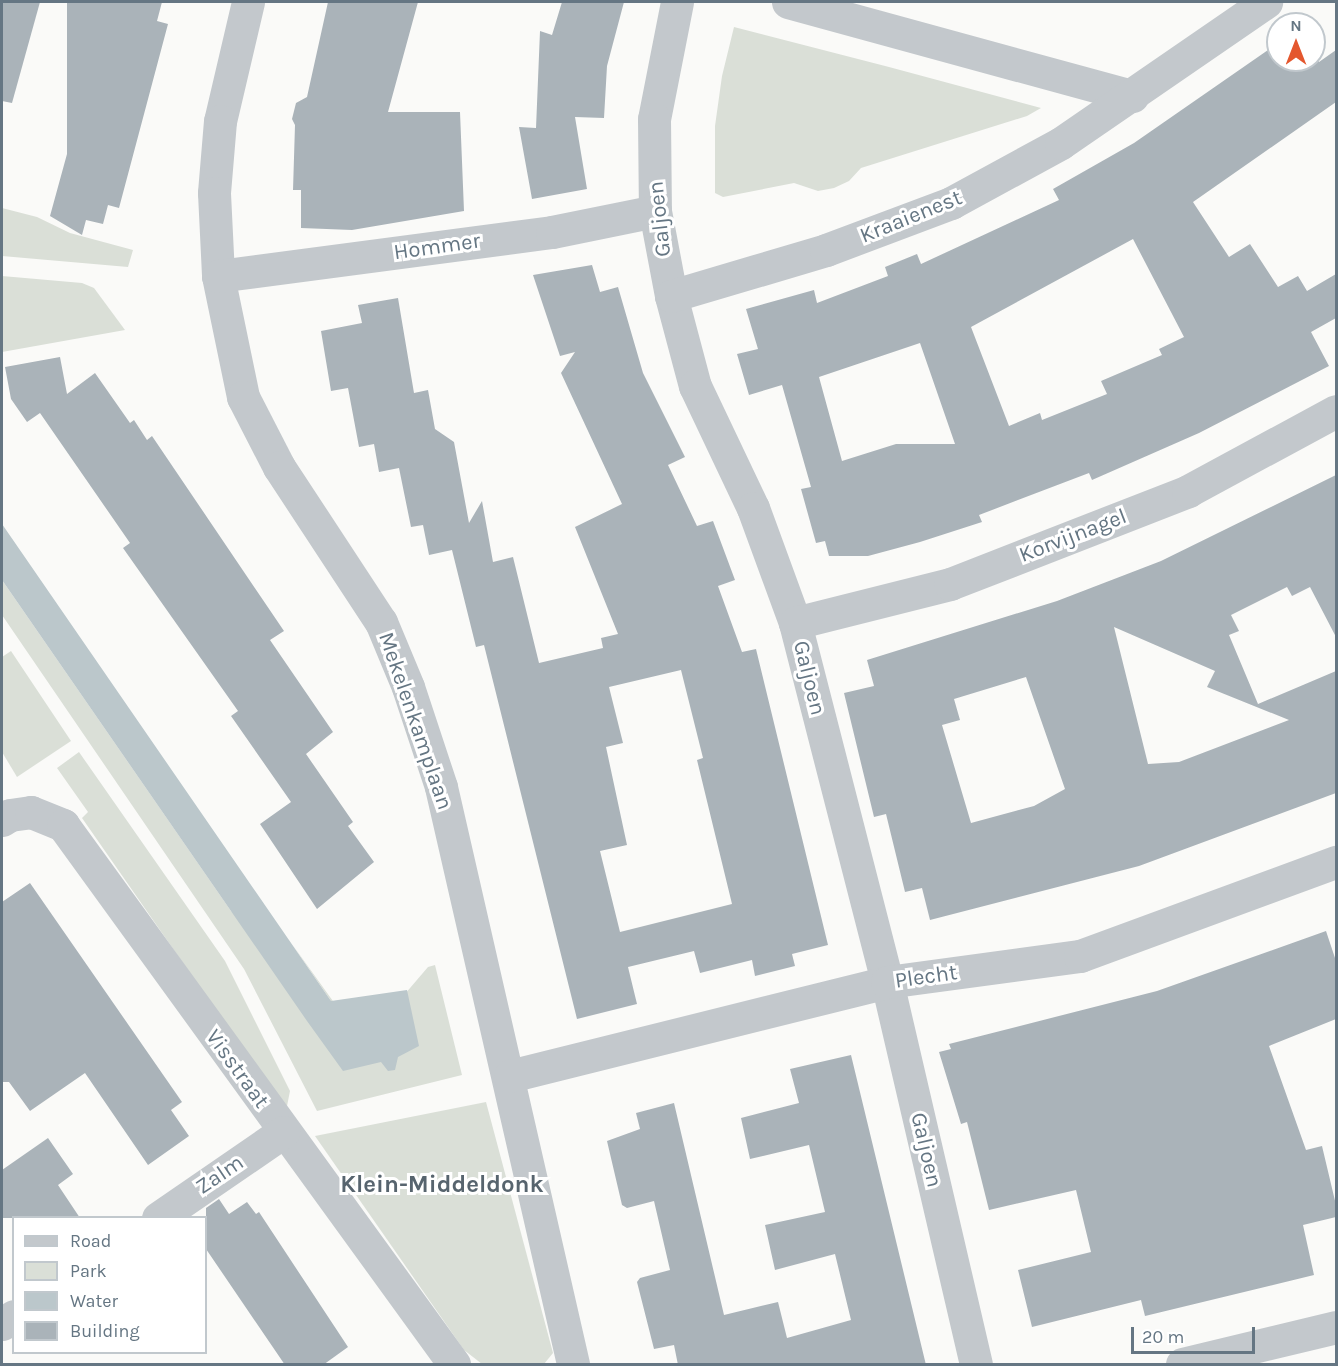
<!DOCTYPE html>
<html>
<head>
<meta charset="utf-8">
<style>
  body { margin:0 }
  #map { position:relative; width:1338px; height:1366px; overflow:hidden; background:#fafaf8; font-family:Karla,sans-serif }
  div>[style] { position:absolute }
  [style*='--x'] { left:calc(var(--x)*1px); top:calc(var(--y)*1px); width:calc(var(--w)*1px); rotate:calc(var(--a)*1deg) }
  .green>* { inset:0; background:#dadfd7 }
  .water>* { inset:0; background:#bbc7cb }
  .building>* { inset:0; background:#aab3b9 }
  .minor>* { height:33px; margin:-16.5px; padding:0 16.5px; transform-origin:16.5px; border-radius:16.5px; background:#c3c8cc }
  span { translate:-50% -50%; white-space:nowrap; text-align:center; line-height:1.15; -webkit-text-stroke:6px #fff; paint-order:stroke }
  .street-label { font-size:22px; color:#657683 }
  .neighbourhood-label { font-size:24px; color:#57646e; font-weight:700 }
  .frame { position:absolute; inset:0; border:3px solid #657683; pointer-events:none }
  .legend { position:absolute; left:12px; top:1216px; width:195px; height:138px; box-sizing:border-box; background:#fff; border:2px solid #c1c8cd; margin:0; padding:8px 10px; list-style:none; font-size:18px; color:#657683 }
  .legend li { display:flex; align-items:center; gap:12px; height:30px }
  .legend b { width:30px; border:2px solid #c1c8cd }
  .north { position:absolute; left:1266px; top:12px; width:60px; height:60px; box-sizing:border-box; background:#fff; border:2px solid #c1c8cd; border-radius:50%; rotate:0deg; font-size:16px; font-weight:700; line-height:24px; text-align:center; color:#657683 }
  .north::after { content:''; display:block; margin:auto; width:21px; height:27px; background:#e4572e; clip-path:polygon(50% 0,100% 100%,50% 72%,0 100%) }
  .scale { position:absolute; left:1131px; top:1327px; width:124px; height:27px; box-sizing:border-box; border:3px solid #657683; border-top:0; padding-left:8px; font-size:18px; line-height:21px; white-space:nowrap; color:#657683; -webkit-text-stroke:4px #fff; paint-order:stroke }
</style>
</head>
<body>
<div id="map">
  <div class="green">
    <i style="clip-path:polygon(734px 27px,889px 67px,1041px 108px,1027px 116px,861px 168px,849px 181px,834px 188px,818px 191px,794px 183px,723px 197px,715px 193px,715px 126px,722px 76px)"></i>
    <i style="clip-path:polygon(2px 208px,37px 217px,70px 233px,133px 250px,128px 267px,2px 256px)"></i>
    <i style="clip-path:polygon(2px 276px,82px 283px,94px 288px,125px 330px,2px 352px)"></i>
    <i style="clip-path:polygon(2px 580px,231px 911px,331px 1001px,292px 944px,363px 1043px,428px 967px,435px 965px,462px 1075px,317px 1111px,244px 969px,2px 615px)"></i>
    <i style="clip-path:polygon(11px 651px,71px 741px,17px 777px,2px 752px,2px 657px)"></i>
    <i style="clip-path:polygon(79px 752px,225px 961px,290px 1091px,286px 1111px,82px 818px,88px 812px,57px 768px)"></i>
    <i style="clip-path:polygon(486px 1102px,553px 1353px,544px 1364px,482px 1364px,464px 1350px,315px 1136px)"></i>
  </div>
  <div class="water">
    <i style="clip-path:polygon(2px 524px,331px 1001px,407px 990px,419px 1046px,398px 1057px,395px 1070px,388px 1071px,381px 1062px,343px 1071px,307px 1021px,2px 580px)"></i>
  </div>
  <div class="building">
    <i style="clip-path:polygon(2px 2px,40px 2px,12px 103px,2px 101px)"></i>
    <i style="clip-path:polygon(67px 2px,162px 2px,157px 21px,168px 24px,119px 208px,108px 205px,103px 224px,86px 220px,82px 235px,50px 216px,67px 154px)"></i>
    <i style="clip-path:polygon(328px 2px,418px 2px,388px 112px,460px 112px,464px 211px,352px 230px,301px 228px,301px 190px,293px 190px,295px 125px,292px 119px,296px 103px,307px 97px)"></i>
    <i style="clip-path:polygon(562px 2px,624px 2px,607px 66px,604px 118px,575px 117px,587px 189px,532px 199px,519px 127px,536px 128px,540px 31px,552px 35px)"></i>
    <i style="clip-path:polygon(evenodd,1278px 43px,1278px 60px,1314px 60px,1314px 54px,1319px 62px,1336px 50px,1336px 102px,1193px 202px,1229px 257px,1250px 244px,1278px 287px,1298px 276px,1307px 291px,1336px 274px,1336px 318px,1311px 332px,1329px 366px,1199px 433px,1092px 480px,1089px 473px,979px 515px,982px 522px,920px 542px,868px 556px,829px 556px,825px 541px,816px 543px,801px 489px,811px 487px,782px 385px,749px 395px,737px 354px,758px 349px,746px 309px,814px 290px,817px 303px,888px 276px,885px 267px,917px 254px,921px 264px,1059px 200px,1053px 189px,1134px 143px,1278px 43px,1133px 239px,1184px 337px,1159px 349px,1162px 355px,1101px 381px,1107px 394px,1042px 420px,1040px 413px,1009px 426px,971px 327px,1133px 239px,1278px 43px,920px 343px,955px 444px,896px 444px,842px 461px,819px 377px,920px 343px)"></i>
    <i style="clip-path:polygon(evenodd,592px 265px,600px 292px,618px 287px,643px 373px,685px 457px,668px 465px,697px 526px,713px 521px,735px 580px,718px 586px,742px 652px,756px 649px,828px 945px,792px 954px,795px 966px,755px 976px,752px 960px,700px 973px,694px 951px,628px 967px,637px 1004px,577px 1019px,484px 645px,476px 647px,452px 550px,429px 555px,423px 525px,411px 527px,399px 468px,379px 472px,374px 444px,359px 447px,348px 388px,331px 391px,321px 331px,362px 323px,358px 305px,398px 298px,414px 393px,428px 390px,435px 429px,454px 442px,469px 523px,482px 501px,493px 562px,513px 557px,539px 663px,603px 648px,601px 638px,618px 634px,575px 527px,622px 504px,561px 373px,575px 352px,560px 356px,533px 275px,592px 265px,681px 670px,703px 758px,697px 760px,732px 904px,620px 932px,600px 851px,627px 845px,606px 747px,623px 743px,609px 687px,681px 670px)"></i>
    <i style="clip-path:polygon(60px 357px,67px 394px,95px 373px,130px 423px,134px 420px,147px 440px,152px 436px,284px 631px,270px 640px,333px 732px,306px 754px,353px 822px,348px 826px,374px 862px,317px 909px,260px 824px,291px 802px,231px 716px,238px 711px,123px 548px,130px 543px,40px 413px,27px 422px,11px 399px,5px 367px)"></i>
    <i style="clip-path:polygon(evenodd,1336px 475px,1336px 637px,1310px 587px,1292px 596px,1287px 587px,1231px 615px,1239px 631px,1229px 635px,1258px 704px,1336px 671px,1336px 793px,1139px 866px,930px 920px,922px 888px,905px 892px,886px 814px,874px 817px,844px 693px,874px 686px,867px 660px,1057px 601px,1161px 561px,1336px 475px,1114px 627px,1215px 671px,1207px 687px,1289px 720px,1179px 762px,1148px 764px,1114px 627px,1336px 475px,1026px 677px,1065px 789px,1034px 806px,971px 823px,942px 725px,960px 720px,954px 699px,1026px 677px)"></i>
    <i style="clip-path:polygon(30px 883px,182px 1102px,171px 1110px,189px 1136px,148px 1165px,85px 1073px,30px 1111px,9px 1082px,2px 1082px,2px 902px)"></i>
    <i style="clip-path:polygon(1326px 931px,1336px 961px,1336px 1019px,1269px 1046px,1306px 1150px,1322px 1146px,1336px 1205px,1336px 1217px,1303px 1225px,1314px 1275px,1145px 1316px,1141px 1300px,1032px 1327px,1018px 1270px,1091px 1252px,1076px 1190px,989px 1210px,967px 1122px,961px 1124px,939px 1052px,951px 1049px,949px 1044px,1157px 991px)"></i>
    <i style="clip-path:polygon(851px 1055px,926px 1365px,678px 1365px,674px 1345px,654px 1349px,637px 1282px,640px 1278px,670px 1270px,654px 1201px,627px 1208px,622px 1205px,607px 1141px,640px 1129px,636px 1113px,674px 1103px,724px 1315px,778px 1302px,787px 1338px,851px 1320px,835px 1254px,775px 1270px,765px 1225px,825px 1212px,809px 1145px,750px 1159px,741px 1118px,799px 1103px,790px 1069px)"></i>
    <i style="clip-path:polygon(48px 1138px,73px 1174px,58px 1185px,80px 1218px,2px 1218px,2px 1170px)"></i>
    <i style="clip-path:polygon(219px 1199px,229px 1214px,247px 1202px,256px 1214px,259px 1212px,348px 1347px,323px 1365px,285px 1365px,206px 1249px,206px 1208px)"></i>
  </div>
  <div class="minor">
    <i style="--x:248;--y:2;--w:122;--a:103.2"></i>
    <i style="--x:220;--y:121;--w:72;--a:94.8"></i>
    <i style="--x:214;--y:193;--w:83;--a:87.2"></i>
    <i style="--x:218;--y:276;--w:124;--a:78.3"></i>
    <i style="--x:243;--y:397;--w:79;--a:62.8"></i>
    <i style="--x:279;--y:467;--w:186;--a:56.7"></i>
    <i style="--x:381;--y:622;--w:70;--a:67.4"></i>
    <i style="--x:408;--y:687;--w:105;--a:71.7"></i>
    <i style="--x:441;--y:787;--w:592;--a:77.11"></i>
    <i style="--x:677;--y:2;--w:119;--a:101.1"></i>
    <i style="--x:654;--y:119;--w:92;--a:89.4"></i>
    <i style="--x:655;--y:211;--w:86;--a:79.3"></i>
    <i style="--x:671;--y:296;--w:93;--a:75.1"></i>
    <i style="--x:695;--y:386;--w:135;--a:64.6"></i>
    <i style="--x:753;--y:508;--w:122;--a:69.9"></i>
    <i style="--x:795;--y:623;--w:371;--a:75.6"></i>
    <i style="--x:887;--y:982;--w:392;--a:76.9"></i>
    <i style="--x:788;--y:2;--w:357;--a:15.3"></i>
    <i style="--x:218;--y:276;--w:337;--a:-7.5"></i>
    <i style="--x:552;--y:232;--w:105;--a:-11.5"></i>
    <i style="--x:671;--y:296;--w:162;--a:-16.5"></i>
    <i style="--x:826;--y:250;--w:134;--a:-20.6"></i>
    <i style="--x:951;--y:203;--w:125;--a:-28.6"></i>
    <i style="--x:1061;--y:143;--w:249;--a:-34.5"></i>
    <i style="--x:795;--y:623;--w:160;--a:-14.1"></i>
    <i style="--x:950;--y:584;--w:256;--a:-21.3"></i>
    <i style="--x:1188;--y:491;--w:168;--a:-28.4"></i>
    <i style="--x:2;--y:820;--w:9;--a:-32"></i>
    <i style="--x:10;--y:815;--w:21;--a:-8"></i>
    <i style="--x:31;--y:812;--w:35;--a:22"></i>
    <i style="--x:63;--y:825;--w:666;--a:54.04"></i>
    <i style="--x:510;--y:1076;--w:389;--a:-14"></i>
    <i style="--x:887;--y:982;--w:195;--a:-7.7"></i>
    <i style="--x:1080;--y:956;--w:273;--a:-20.2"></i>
    <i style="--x:158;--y:1218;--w:152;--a:-34.5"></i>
    <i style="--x:2;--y:1324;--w:14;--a:-34"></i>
    <i style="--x:1182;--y:1364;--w:158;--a:-13.5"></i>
  </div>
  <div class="street-label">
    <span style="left:911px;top:217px;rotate:-22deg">Kraaienest</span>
    <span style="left:660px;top:219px;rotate:-96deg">Galjoen</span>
    <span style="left:437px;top:247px;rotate:-8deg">Hommer</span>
    <span style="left:1073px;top:536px;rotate:-21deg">Korvijnagel</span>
    <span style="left:809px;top:678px;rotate:76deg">Galjoen</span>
    <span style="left:415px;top:721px;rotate:71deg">Mekelenkamplaan</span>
    <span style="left:926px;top:977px;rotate:-8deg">Plecht</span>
    <span style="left:237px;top:1069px;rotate:54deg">Visstraat</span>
    <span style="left:926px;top:1150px;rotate:77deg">Galjoen</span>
    <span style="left:220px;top:1175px;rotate:-34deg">Zalm</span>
  </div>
  <div class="neighbourhood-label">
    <span style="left:442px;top:1185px">Klein-Middeldonk</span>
  </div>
  <div class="frame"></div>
  <ul class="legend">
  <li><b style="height:8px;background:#c3c8cc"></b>Road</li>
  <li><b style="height:16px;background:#dadfd7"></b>Park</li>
  <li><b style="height:16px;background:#bbc7cb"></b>Water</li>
  <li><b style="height:16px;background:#aab3b9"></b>Building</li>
  </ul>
  <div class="north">N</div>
  <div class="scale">20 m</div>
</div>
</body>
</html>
